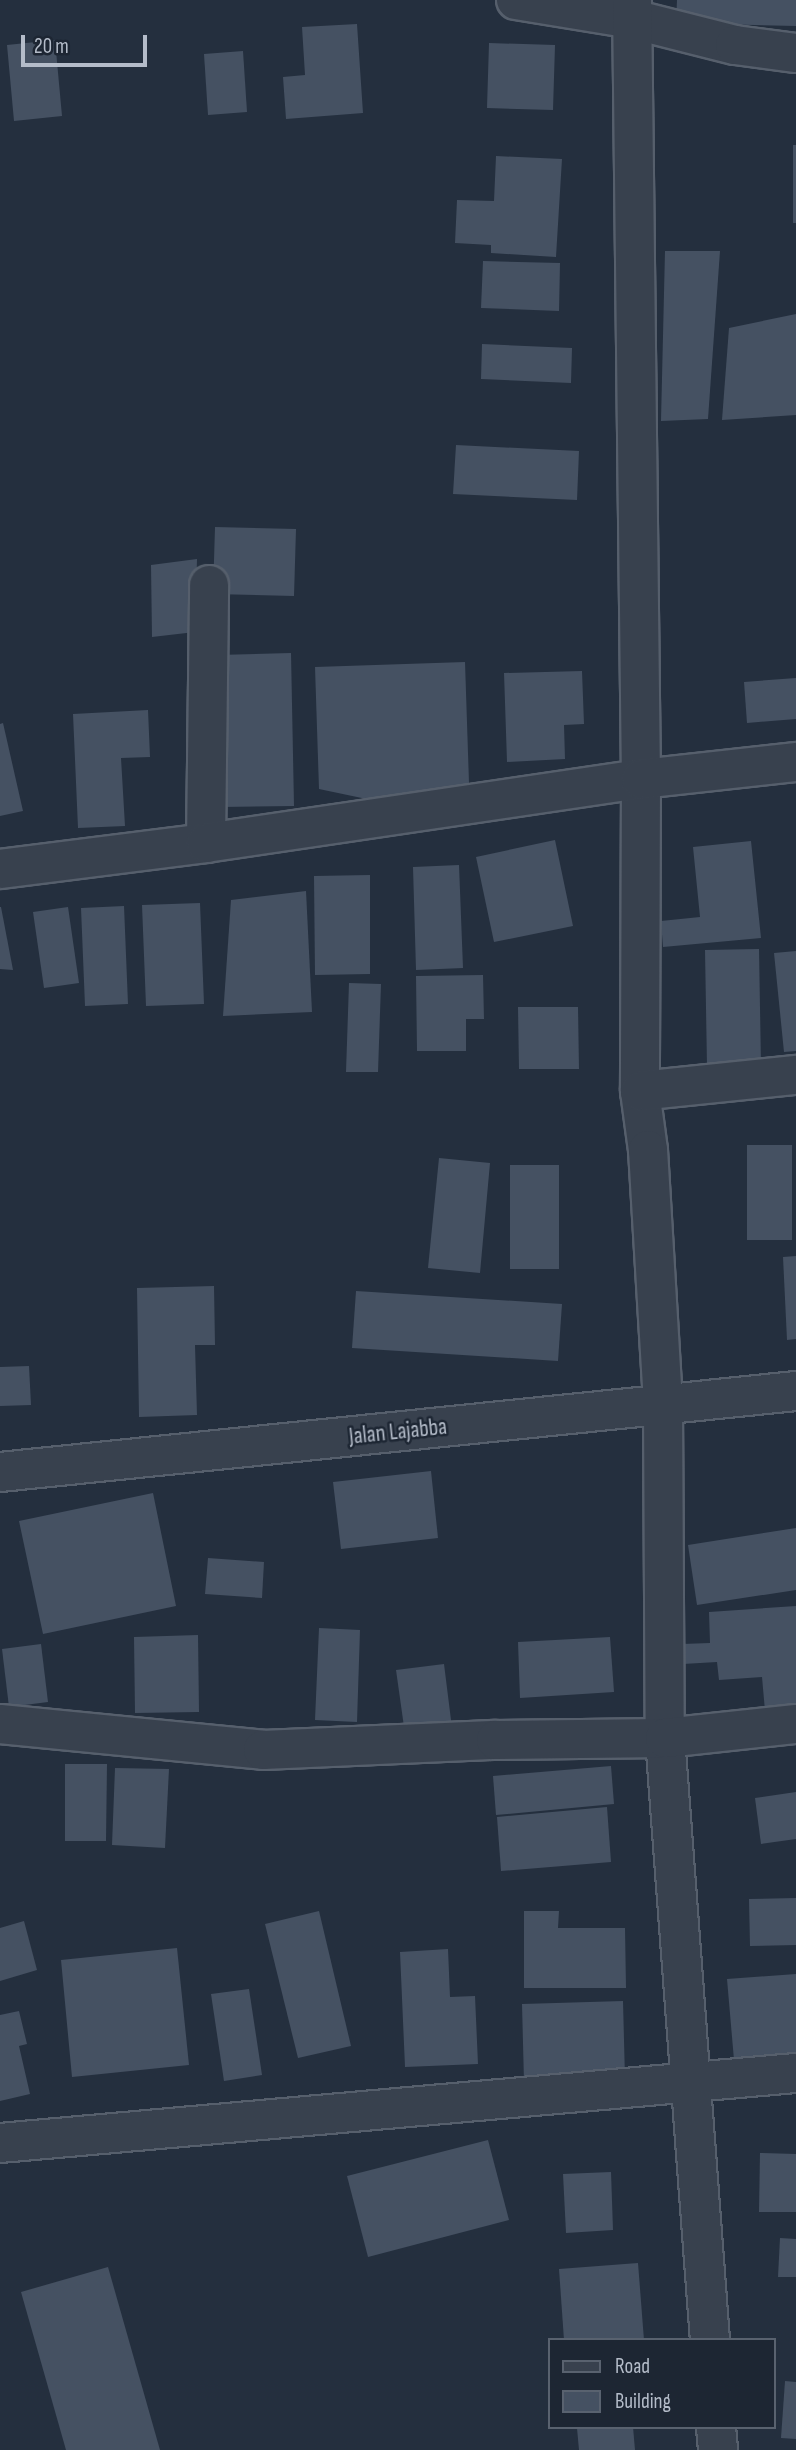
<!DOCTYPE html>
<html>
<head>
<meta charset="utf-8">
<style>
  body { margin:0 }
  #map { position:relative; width:796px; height:2450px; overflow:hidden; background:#242f3e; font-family:"Sofia Sans Condensed",sans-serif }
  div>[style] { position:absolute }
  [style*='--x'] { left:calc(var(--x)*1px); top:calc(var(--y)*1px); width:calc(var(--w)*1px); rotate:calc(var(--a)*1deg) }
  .building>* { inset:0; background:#455162 }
  .roads { filter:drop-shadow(2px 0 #565f6c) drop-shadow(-2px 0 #565f6c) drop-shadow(0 2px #565f6c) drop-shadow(0 -2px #565f6c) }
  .minor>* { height:38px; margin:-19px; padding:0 19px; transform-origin:19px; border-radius:19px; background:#38414e }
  span { translate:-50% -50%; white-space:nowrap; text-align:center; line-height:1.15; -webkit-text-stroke:5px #1d2633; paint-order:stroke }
  .street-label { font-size:23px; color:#b4bcc9 }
  .legend { position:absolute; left:548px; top:2338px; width:228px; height:91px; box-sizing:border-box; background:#1d2633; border:2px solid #59626f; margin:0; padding:9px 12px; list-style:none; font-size:21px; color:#b4bcc9 }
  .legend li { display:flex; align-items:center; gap:14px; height:35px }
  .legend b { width:35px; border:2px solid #59626f }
  .scale { position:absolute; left:21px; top:35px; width:126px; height:32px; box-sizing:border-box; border:4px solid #b4bcc9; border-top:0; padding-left:9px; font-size:21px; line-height:24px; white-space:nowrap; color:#b4bcc9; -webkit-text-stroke:5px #1d2633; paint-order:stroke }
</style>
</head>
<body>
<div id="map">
  <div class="building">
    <i style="clip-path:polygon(677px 0,796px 0,796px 26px,676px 23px)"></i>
    <i style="clip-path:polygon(357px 24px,363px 113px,286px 119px,283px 77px,305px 75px,302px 27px)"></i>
    <i style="clip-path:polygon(55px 40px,62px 116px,14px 121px,7px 45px)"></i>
    <i style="clip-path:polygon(489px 43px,555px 45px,553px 110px,487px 108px)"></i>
    <i style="clip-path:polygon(243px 51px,247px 112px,208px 115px,204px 54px)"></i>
    <i style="clip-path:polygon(793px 145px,796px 145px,796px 223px,793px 223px)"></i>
    <i style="clip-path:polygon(496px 156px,562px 159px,556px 257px,491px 253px,491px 245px,455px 243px,457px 200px,494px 201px)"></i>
    <i style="clip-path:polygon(665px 251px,720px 251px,708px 419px,661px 421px)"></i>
    <i style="clip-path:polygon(483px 261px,560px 263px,559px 311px,481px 308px)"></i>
    <i style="clip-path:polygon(796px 314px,796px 415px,722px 420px,729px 328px)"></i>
    <i style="clip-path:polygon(482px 344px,572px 348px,571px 383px,481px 379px)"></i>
    <i style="clip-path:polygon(456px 445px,579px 451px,577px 500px,453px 494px)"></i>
    <i style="clip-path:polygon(215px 527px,296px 529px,294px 596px,213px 594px)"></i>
    <i style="clip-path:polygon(197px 559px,195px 632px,152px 637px,151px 565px)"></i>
    <i style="clip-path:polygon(291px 653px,294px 806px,220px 807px,217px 655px)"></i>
    <i style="clip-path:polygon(465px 662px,469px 783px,395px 805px,319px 789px,315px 667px)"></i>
    <i style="clip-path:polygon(582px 671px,584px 724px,564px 725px,565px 759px,507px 762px,504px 673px)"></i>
    <i style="clip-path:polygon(796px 678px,796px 719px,747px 723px,744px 682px)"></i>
    <i style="clip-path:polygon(148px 710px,150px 757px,121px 758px,125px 826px,78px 828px,73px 714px)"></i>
    <i style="clip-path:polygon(3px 723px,23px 811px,0 816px,0 724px)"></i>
    <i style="clip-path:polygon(555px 840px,573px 926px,494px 942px,476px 857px)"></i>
    <i style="clip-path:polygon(751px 841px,761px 938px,663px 947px,661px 921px,700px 917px,693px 847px)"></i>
    <i style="clip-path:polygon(459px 865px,463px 968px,416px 970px,413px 867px)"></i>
    <i style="clip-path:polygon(370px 875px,370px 974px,315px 975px,314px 876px)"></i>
    <i style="clip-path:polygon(306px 891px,312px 1012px,223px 1016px,231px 900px)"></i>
    <i style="clip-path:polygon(200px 903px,204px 1004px,146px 1006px,142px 905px)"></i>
    <i style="clip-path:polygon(124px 906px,128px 1004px,85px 1006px,81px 908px)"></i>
    <i style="clip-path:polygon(0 907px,1px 907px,13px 970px,0 969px)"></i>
    <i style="clip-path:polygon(68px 907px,79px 983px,44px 988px,33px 912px)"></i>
    <i style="clip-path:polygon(759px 949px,761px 1066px,707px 1066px,705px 950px)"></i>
    <i style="clip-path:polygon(796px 951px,796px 1051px,784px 1052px,774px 953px)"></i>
    <i style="clip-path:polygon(483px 975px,484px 1019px,466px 1019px,466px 1051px,417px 1051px,416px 976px)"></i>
    <i style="clip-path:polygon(349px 983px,381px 984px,378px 1072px,346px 1072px)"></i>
    <i style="clip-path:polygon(518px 1007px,578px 1007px,579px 1069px,519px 1069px)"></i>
    <i style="clip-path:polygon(747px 1145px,792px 1145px,792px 1240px,747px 1240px)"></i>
    <i style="clip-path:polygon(439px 1158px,490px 1163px,480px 1273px,428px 1268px)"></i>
    <i style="clip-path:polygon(510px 1165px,559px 1165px,559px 1269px,510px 1269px)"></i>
    <i style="clip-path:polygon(796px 1256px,796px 1339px,787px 1340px,783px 1257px)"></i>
    <i style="clip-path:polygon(214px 1286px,215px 1345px,195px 1345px,197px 1415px,139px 1417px,137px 1288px)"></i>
    <i style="clip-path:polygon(356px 1291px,562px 1304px,558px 1361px,352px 1348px)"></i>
    <i style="clip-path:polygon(29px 1366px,31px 1405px,0 1406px,0 1367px)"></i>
    <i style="clip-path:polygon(431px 1471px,438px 1538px,341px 1549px,333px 1482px)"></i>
    <i style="clip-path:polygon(153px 1493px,176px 1606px,43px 1634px,19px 1521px)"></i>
    <i style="clip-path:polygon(796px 1528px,796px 1590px,697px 1605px,688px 1545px)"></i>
    <i style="clip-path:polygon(208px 1558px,264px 1562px,262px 1598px,205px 1594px)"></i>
    <i style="clip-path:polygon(796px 1606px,796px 1709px,765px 1711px,762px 1677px,719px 1680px,717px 1662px,683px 1664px,682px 1644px,710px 1643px,709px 1612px)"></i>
    <i style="clip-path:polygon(319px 1628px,360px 1630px,357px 1722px,315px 1720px)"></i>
    <i style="clip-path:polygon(198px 1635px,199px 1712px,135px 1713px,134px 1637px)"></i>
    <i style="clip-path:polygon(610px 1637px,614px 1692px,520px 1698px,518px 1642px)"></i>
    <i style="clip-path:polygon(41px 1644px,48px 1702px,9px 1707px,2px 1649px)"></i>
    <i style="clip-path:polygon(444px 1664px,452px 1728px,405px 1734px,396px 1670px)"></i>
    <i style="clip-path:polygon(65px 1764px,107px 1764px,106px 1841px,65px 1841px)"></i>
    <i style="clip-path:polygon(611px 1766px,614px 1804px,496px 1815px,493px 1776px)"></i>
    <i style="clip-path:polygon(115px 1768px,169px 1769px,165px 1848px,112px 1845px)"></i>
    <i style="clip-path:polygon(796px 1792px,796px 1839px,761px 1844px,755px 1798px)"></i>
    <i style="clip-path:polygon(607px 1807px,611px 1862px,501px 1871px,497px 1817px)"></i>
    <i style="clip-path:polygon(796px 1898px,796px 1945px,750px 1946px,749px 1899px)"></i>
    <i style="clip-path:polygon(319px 1911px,351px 2046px,298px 2058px,265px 1924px)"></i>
    <i style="clip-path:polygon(524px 1911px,559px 1911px,558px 1928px,625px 1928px,626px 1988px,524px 1988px)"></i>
    <i style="clip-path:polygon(24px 1921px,37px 1970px,0 1981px,0 1928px)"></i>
    <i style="clip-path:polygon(177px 1948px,189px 2065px,72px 2077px,61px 1960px)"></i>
    <i style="clip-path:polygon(448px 1949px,450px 1997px,475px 1996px,478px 2064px,405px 2067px,400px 1952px)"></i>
    <i style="clip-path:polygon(796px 1974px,796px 2054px,734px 2060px,727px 1979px)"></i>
    <i style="clip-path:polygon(249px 1989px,262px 2075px,224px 2081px,211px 1994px)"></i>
    <i style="clip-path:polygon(623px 2001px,625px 2079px,524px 2082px,522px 2004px)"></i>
    <i style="clip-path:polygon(19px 2011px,27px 2044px,19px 2046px,30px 2094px,0 2101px,0 2015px)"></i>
    <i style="clip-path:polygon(488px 2140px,509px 2220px,368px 2257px,347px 2176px)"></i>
    <i style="clip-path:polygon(760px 2153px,796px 2154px,796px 2212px,759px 2212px)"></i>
    <i style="clip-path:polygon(611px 2172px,613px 2230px,566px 2233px,563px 2174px)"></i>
    <i style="clip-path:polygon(780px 2238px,796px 2239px,796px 2277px,778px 2277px)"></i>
    <i style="clip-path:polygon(638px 2263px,644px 2340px,564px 2340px,559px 2269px)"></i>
    <i style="clip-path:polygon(108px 2267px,160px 2450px,66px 2450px,21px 2292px)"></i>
    <i style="clip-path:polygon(785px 2381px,796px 2382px,796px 2439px,781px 2438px)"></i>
    <i style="clip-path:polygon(633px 2427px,635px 2450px,579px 2450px,577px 2428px)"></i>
  </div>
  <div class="roads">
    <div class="minor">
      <i style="--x:516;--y:0;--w:118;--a:9.3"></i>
      <i style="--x:632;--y:19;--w:106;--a:14.2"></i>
      <i style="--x:735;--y:45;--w:62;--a:7.5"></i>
      <i style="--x:632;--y:0;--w:779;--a:89.34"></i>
      <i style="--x:641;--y:779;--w:312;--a:90.2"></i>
      <i style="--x:640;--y:1091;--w:60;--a:82.3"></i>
      <i style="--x:648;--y:1150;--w:256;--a:86.6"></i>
      <i style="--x:663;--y:1406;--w:332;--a:89.7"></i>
      <i style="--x:665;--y:1738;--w:604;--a:85.73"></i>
      <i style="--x:206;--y:843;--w:258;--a:-89.3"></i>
      <i style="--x:0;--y:869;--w:208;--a:-7.2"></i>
      <i style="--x:206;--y:843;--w:440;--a:-8.4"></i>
      <i style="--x:641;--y:779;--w:156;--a:-6.3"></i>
      <i style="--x:640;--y:1091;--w:157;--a:-5.9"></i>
      <i style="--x:0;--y:1472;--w:800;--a:-5.81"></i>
      <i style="--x:0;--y:1724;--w:264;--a:5.6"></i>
      <i style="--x:263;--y:1750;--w:233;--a:-2.5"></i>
      <i style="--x:496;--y:1740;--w:169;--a:-0.7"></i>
      <i style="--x:665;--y:1738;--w:132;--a:-6.1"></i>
      <i style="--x:0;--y:2143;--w:799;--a:-5.03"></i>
      <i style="--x:716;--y:2427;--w:23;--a:85"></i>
    </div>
  </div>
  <div class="street-label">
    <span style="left:398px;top:1432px;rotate:-6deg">Jalan Lajabba</span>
  </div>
  <ul class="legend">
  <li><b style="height:9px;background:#38414e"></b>Road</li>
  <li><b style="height:19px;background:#455162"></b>Building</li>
  </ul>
  <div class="scale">20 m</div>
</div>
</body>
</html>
